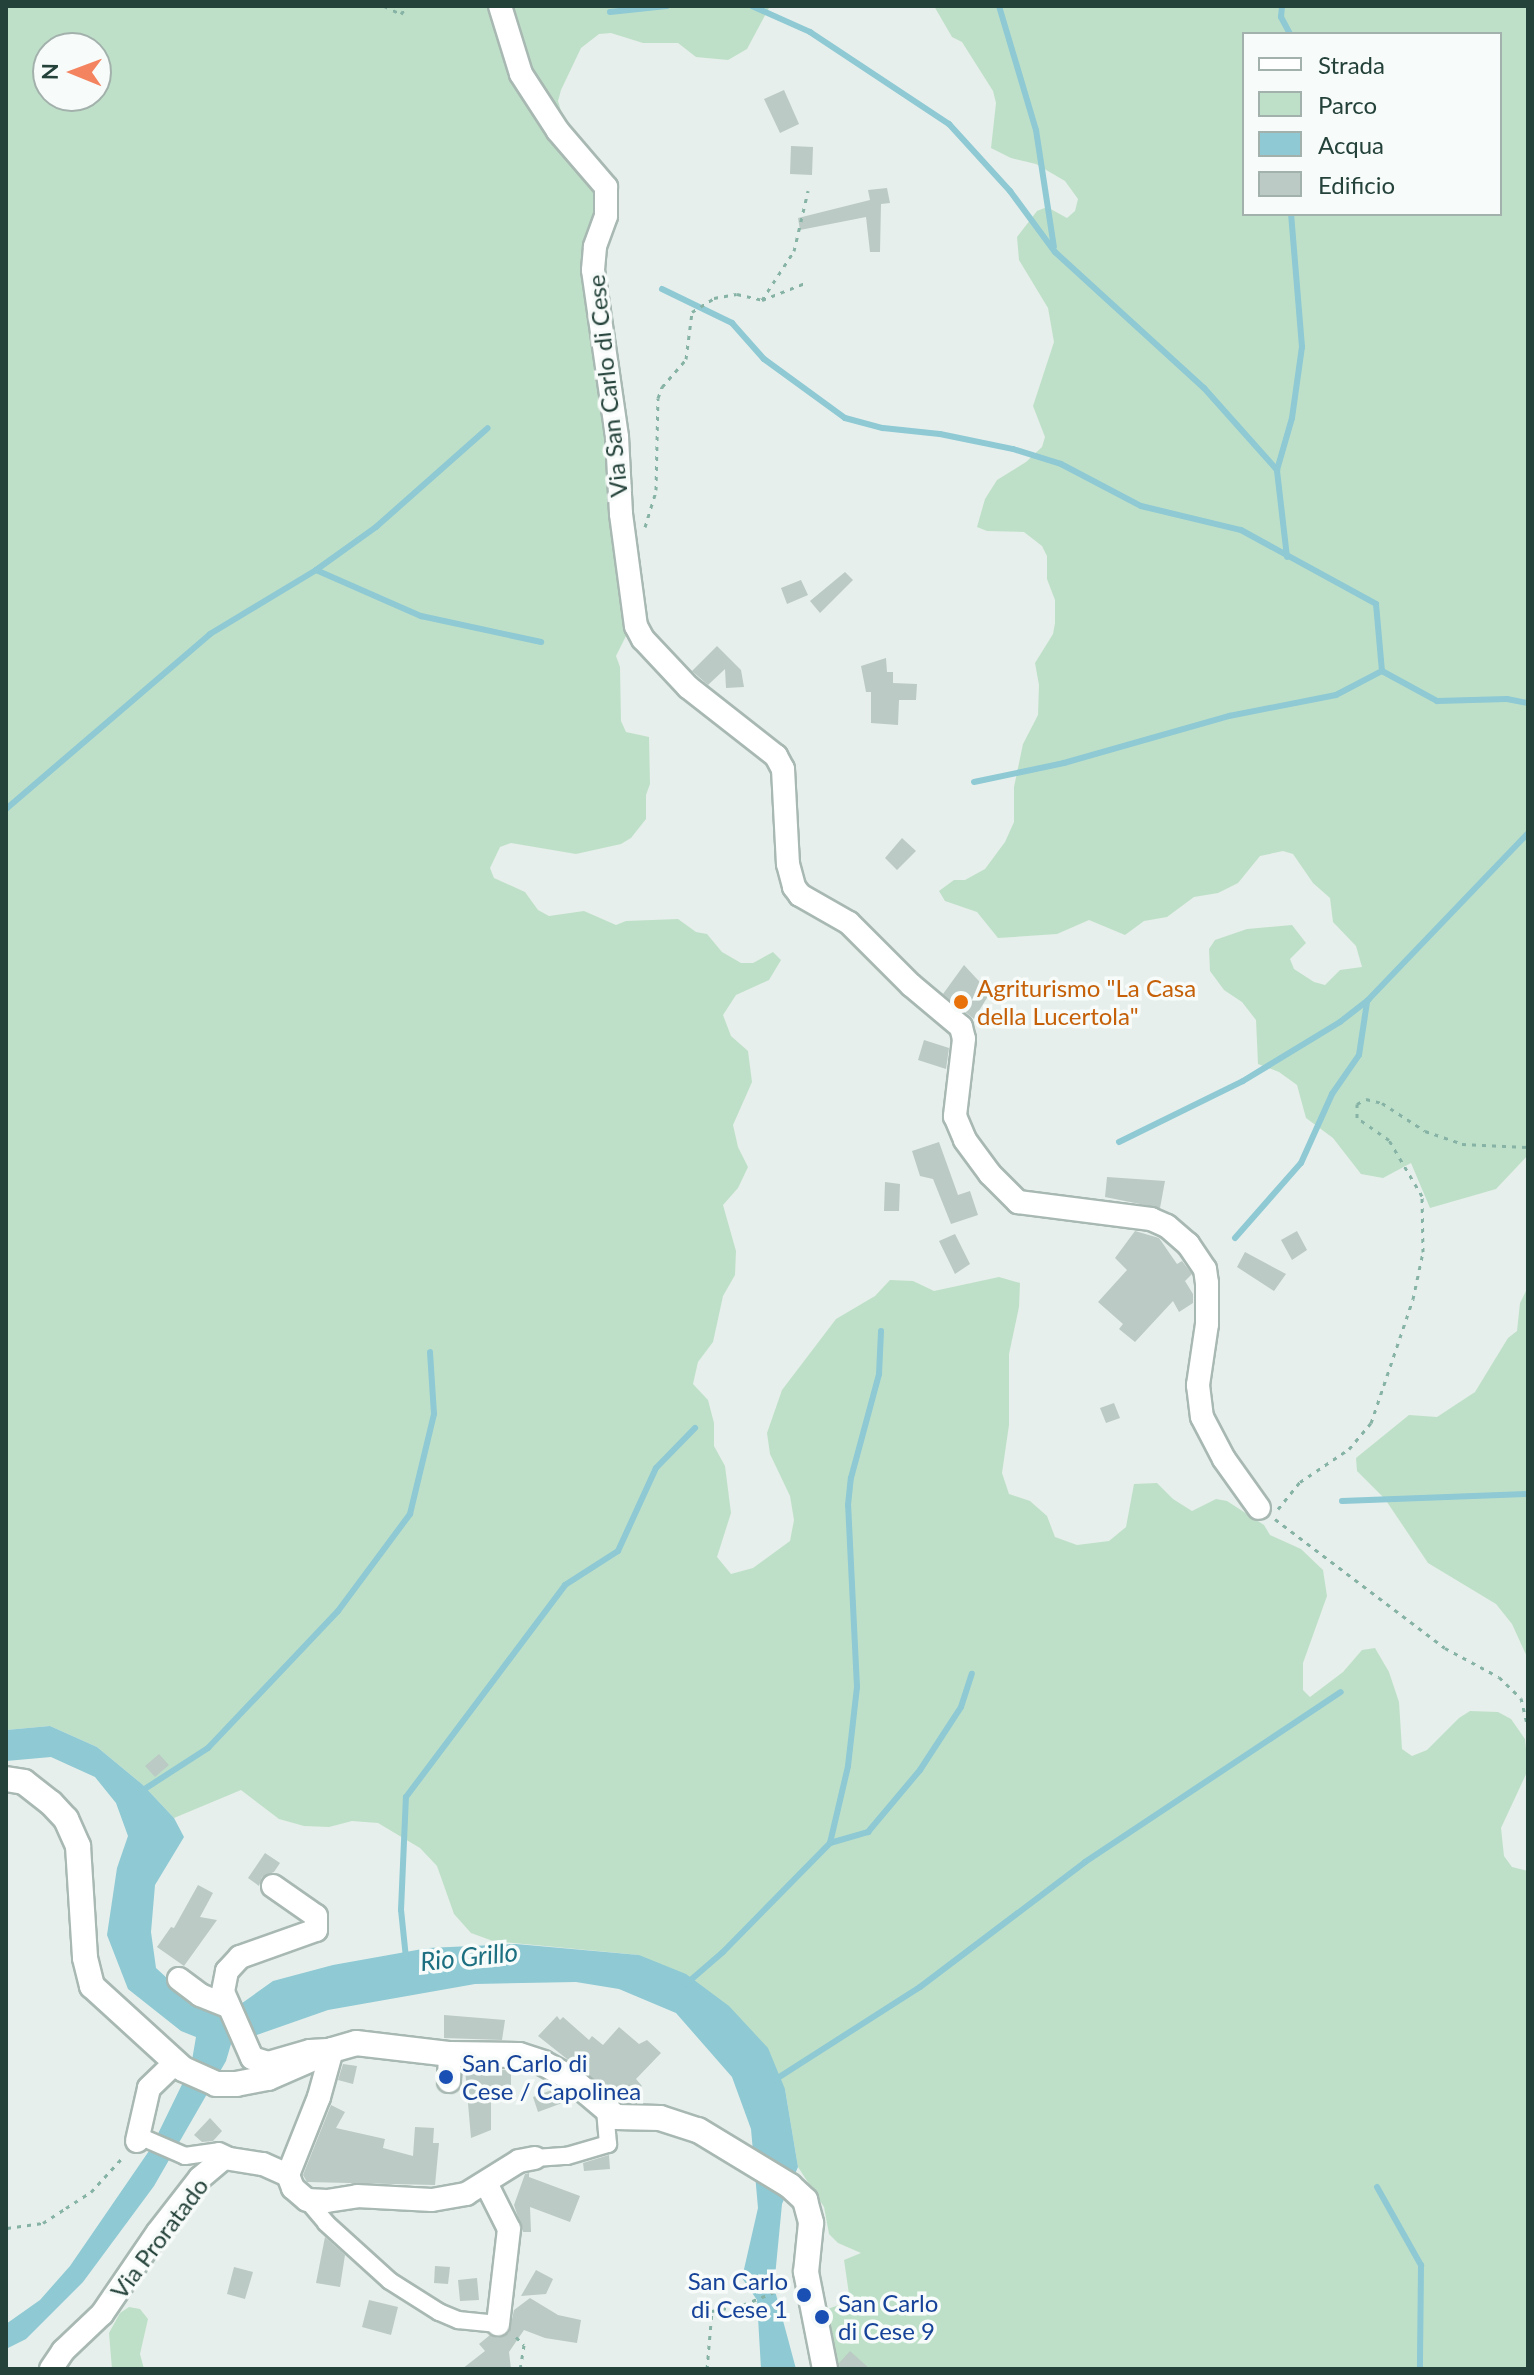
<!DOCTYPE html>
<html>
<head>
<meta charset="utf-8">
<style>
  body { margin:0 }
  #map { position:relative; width:1534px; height:2375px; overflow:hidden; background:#e6efeb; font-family:Lato,sans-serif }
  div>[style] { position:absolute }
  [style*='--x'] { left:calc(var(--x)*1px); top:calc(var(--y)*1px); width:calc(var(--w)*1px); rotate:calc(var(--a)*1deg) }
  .green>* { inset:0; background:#bfe0c8 }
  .water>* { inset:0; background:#8ec9d4 }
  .stream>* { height:6px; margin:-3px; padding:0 3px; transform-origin:3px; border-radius:3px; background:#8ec9d4 }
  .building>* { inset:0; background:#bbcac4 }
  .path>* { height:3px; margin-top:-1.5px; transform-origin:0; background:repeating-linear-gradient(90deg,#86b3a5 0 4px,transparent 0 10px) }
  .roads { filter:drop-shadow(2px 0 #a8b8b2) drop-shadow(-2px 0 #a8b8b2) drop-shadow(0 2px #a8b8b2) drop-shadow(0 -2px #a8b8b2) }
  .pedestrian>* { height:16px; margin:-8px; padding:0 8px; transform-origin:8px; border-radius:8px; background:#fff }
  .minor>* { height:22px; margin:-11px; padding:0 11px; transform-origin:11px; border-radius:11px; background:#fff }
  .tertiary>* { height:24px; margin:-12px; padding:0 12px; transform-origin:12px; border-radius:12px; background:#fff }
  .dots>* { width:22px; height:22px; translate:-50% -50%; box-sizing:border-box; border:4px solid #f7fbf9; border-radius:50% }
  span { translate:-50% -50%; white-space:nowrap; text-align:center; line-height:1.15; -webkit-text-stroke:7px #f7fbf9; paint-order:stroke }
  .street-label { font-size:24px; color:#24423a }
  .food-label { font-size:24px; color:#c56008 }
  .left { translate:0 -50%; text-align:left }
  .transit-label { font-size:24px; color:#164399 }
  .right { translate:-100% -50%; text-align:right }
  .water-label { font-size:26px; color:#1c6f80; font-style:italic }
  .frame { position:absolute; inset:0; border:8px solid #24423a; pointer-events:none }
  .legend { position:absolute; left:1242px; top:32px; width:260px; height:184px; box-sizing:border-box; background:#f7fbf9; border:2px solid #a3b1ad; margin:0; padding:10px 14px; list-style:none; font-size:24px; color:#24423a }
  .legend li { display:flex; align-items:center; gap:16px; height:40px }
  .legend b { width:40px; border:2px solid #a3b1ad }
  .north { position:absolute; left:32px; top:32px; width:80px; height:80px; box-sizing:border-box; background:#f7fbf9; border:2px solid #a3b1ad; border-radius:50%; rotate:271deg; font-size:22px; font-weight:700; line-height:32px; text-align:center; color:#24423a }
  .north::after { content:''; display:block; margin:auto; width:28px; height:36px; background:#f4845f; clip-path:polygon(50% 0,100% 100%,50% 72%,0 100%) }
</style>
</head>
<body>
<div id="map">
  <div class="green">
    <i style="clip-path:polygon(evenodd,6px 6px,770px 6px,747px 49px,728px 60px,696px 57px,678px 43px,643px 43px,611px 33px,599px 34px,581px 48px,561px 90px,558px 101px,566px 127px,600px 160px,619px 189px,600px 259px,618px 400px,628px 441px,627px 634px,616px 656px,620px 667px,621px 721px,626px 732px,649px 737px,650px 784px,646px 795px,646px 819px,631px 838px,621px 844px,576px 854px,511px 843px,500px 847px,490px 868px,494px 878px,525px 892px,538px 910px,549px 916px,584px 911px,616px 925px,626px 921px,678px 919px,696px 932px,707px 934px,722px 952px,741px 963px,753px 963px,773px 952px,781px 960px,769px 980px,736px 995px,723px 1015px,731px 1036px,748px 1051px,752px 1082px,733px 1125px,738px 1147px,748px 1167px,738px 1188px,723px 1205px,736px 1251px,735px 1275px,723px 1296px,713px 1342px,698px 1362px,693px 1384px,708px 1400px,714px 1423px,714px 1446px,725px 1466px,731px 1513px,717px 1557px,731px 1574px,753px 1568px,790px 1541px,794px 1520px,790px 1496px,770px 1454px,767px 1433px,782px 1390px,836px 1319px,875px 1296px,890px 1280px,913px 1281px,934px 1291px,999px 1277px,1020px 1283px,1019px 1307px,1009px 1354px,1009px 1425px,1002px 1473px,1009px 1494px,1030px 1501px,1047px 1516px,1055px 1537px,1077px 1545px,1109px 1541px,1126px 1527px,1134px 1484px,1157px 1483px,1173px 1499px,1192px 1511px,1216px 1499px,1227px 1501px,1264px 1525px,1270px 1535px,1301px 1549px,1323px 1570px,1327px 1596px,1303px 1663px,1303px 1690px,1310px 1697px,1343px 1672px,1362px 1650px,1375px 1648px,1389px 1672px,1399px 1702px,1402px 1749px,1412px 1756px,1427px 1750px,1459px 1718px,1470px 1711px,1498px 1712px,1511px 1719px,1525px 1739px,1528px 1770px,1501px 1828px,1504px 1856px,1512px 1867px,1528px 1871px,1528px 2369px,833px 2369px,822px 2311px,850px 2301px,844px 2260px,861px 2253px,838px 2243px,829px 2234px,824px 2207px,798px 2167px,785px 2089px,639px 1955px,493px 1941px,471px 1933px,454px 1914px,437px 1866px,420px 1848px,378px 1823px,352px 1821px,329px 1827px,304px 1826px,279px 1819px,241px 1790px,174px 1818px,143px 1785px,97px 1747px,50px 1726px,6px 1730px,6px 6px,48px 48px,96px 48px,96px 96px,48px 96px,48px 48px)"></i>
    <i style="clip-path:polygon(evenodd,934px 6px,1528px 6px,1528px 1155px,1496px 1189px,1430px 1208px,1411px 1163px,1383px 1178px,1361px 1174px,1333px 1138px,1306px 1118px,1297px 1085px,1279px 1072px,1258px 1064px,1256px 1020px,1242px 1002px,1224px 990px,1210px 971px,1209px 949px,1215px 940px,1247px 929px,1292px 925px,1306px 943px,1290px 959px,1294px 969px,1314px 982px,1325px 985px,1340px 970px,1362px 967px,1356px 946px,1333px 922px,1330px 898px,1313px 883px,1293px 854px,1283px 851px,1260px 856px,1238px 883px,1218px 893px,1194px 897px,1167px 917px,1144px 921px,1125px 935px,1089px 920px,1057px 934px,998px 938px,977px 912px,945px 901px,939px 891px,954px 880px,965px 880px,985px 869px,1005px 842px,1014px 822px,1014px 787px,1023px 744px,1038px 715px,1039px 685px,1035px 663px,1053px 634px,1055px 623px,1055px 600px,1047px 579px,1047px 556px,1042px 546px,1024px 532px,987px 531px,977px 527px,985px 499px,997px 480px,1026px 462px,1042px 447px,1045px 437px,1033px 406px,1054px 342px,1048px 308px,1019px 260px,1017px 237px,1037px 211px,1047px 207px,1067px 218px,1075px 211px,1078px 199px,1065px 181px,1036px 164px,1011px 158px,991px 148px,996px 103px,993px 91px,962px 42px,952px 37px,934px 6px,1244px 34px,1500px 34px,1500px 214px,1244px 214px,1244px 34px)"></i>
    <i style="clip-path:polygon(1528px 1287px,1528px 1659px,1512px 1624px,1496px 1604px,1428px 1563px,1385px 1499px,1357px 1471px,1356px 1458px,1409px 1415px,1437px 1417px,1475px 1392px,1508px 1338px,1517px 1331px,1520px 1303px)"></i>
    <i style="clip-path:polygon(129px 2307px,140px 2309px,148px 2319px,140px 2354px,144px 2369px,112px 2369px,109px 2333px,120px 2313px)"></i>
  </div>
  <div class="water">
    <i style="clip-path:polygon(50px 1726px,97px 1747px,143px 1785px,174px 1818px,184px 1837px,155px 1885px,151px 1932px,156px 1968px,192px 2001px,238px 2006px,273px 1981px,333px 1965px,428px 1948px,516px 1944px,639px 1955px,686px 1974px,729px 2006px,768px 2048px,785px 2089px,798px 2167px,782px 2204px,774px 2287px,796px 2369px,761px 2369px,757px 2300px,742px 2278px,758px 2208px,751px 2129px,732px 2077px,676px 2013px,619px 1989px,576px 1982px,475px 1984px,328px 2010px,231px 2044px,226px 2061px,154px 2186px,83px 2282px,26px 2339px,6px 2349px,6px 2324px,40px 2300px,70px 2266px,151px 2148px,191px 2066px,196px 2037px,181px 2031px,128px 1989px,107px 1935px,117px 1868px,128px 1836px,116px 1803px,95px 1777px,51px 1757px,6px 1761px,6px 1730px)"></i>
  </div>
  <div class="stream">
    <i style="--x:752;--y:6;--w:64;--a:24.1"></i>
    <i style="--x:810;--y:32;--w:167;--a:33.5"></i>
    <i style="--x:949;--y:124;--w:91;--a:47.7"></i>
    <i style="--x:1010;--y:191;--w:76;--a:53.6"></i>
    <i style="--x:1055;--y:252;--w:202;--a:42.4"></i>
    <i style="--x:1204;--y:388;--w:110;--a:48.3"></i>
    <i style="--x:999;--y:6;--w:129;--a:73.4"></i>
    <i style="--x:1036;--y:130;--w:118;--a:81.3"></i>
    <i style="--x:1282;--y:6;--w:11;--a:95"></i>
    <i style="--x:1281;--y:17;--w:19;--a:62"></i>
    <i style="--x:610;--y:12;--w:57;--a:-6"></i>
    <i style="--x:662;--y:289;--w:78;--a:25.9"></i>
    <i style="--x:732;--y:323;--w:48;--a:48.4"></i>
    <i style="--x:764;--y:359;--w:100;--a:36.1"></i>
    <i style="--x:845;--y:418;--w:39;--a:15"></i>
    <i style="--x:883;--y:428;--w:57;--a:6"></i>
    <i style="--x:940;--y:434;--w:75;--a:11.6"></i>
    <i style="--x:1013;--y:449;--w:50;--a:17.4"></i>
    <i style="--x:1061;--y:464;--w:90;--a:27.7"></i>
    <i style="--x:1141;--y:506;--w:103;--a:13.5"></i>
    <i style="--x:1241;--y:530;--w:154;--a:28.7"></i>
    <i style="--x:1376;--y:604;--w:67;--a:84.9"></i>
    <i style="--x:1382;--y:671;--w:63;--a:28.6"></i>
    <i style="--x:1437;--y:701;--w:70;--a:-1.6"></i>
    <i style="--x:1507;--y:699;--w:21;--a:11"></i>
    <i style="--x:1287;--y:557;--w:88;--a:-96.6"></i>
    <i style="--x:1277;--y:470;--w:54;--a:-73.9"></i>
    <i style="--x:1292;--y:418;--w:72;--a:-82"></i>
    <i style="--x:1302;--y:347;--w:133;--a:-94.7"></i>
    <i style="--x:316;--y:570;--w:115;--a:23.7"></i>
    <i style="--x:421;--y:616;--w:123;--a:12.2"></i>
    <i style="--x:974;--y:782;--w:92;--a:-11.9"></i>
    <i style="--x:1064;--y:763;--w:172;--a:-15.9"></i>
    <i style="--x:1229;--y:716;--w:109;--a:-11.1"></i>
    <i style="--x:1336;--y:695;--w:52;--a:-27.6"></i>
    <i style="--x:6;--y:809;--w:269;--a:-40.6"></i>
    <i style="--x:210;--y:634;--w:124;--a:-31.1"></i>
    <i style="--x:316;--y:570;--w:74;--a:-35.6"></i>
    <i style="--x:376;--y:527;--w:149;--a:-41.5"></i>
    <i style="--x:1119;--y:1142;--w:138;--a:-26.2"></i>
    <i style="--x:1243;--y:1081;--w:114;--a:-31.3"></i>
    <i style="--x:1340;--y:1022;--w:36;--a:-38"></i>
    <i style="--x:1368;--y:1000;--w:231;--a:-46.2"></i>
    <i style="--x:1235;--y:1238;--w:100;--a:-48.7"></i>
    <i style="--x:1301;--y:1163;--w:76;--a:-65.8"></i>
    <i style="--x:1332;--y:1094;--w:47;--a:-55.3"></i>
    <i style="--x:1359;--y:1055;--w:54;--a:-81.4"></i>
    <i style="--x:1342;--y:1501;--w:186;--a:-2.2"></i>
    <i style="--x:140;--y:1792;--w:81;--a:-32.9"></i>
    <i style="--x:208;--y:1748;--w:189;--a:-46.5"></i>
    <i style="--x:338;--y:1611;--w:121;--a:-53.4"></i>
    <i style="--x:410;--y:1514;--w:103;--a:-76.5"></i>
    <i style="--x:434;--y:1414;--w:62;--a:-93.7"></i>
    <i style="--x:830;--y:1843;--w:40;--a:-16"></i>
    <i style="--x:868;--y:1832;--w:81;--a:-50"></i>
    <i style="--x:920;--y:1770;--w:75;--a:-56.9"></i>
    <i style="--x:961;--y:1707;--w:35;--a:-72"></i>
    <i style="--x:406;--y:1958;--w:48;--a:-95.9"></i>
    <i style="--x:401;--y:1910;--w:113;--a:-87.5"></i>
    <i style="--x:406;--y:1797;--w:265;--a:-53.1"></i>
    <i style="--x:565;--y:1585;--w:63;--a:-32.7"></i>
    <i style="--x:618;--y:1551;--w:91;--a:-65.4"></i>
    <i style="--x:656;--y:1468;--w:56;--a:-45.7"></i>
    <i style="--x:686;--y:1984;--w:49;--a:-40.9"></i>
    <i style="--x:723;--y:1952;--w:153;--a:-45.5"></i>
    <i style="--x:830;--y:1843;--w:79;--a:-76.8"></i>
    <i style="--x:848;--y:1766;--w:80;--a:-83.5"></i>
    <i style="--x:857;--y:1687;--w:182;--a:-92.8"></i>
    <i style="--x:848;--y:1505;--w:27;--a:-84"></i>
    <i style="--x:851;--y:1478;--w:108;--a:-74.9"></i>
    <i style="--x:879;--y:1374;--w:43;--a:-87.3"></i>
    <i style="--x:773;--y:2081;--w:174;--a:-32.6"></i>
    <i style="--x:920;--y:1987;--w:207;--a:-37.1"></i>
    <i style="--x:1085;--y:1862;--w:307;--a:-33.6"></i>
    <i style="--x:1377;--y:2187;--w:90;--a:60.6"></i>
    <i style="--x:1421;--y:2265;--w:104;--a:90.6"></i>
  </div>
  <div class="building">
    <i style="clip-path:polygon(784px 90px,799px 124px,780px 133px,764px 99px)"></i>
    <i style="clip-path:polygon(791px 146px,813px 147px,812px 175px,790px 174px)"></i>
    <i style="clip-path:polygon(887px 188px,890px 203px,881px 204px,880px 252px,870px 252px,866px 217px,800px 230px,798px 218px,870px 200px,868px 190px)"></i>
    <i style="clip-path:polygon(845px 572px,853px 580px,820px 613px,810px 601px)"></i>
    <i style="clip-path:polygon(801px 580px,808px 595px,787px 604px,781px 588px)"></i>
    <i style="clip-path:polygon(717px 646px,741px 670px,744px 687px,726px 688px,725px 669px,708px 685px,692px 671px)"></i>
    <i style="clip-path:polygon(886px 658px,887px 672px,893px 672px,893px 683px,917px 684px,916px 700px,899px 700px,898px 725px,871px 723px,871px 692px,866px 692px,861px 666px)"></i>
    <i style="clip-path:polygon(902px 838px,916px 851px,897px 870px,885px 858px)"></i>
    <i style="clip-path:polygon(964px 965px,990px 993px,974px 1019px,943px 994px)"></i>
    <i style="clip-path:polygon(924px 1040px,949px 1048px,946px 1069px,918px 1060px)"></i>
    <i style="clip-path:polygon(939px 1142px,958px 1195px,970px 1191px,978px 1215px,951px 1224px,933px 1179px,920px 1176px,912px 1151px)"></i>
    <i style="clip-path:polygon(1107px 1177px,1165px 1181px,1160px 1208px,1105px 1197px)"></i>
    <i style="clip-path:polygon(885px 1182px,900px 1184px,899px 1211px,884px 1211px)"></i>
    <i style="clip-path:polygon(1135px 1231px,1159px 1238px,1177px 1264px,1182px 1261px,1192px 1274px,1185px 1281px,1193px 1294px,1193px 1303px,1179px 1312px,1173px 1301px,1135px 1342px,1119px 1329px,1123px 1324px,1098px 1302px,1127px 1270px,1115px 1258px)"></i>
    <i style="clip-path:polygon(1297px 1231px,1307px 1250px,1292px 1260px,1281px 1240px)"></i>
    <i style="clip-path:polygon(955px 1234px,970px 1264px,955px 1274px,939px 1241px)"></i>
    <i style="clip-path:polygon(1245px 1252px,1286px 1274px,1274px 1291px,1237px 1267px)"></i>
    <i style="clip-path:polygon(1114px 1403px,1120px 1418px,1106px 1423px,1100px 1408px)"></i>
    <i style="clip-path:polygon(159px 1754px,169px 1765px,155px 1777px,145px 1766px)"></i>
    <i style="clip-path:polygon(265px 1853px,280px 1863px,274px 1872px,262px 1877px,259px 1886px,248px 1878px)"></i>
    <i style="clip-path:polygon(198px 1885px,213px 1893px,200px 1917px,217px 1920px,184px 1966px,157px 1947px,171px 1927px,174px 1928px)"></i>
    <i style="clip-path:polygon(444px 2015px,505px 2020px,502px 2040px,444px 2038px)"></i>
    <i style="clip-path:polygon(557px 2016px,560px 2020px,563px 2017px,589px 2040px,592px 2036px,603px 2045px,619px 2027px,639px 2044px,647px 2040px,661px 2053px,636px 2079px,642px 2086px,620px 2101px,538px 2036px)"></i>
    <i style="clip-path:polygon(343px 2064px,357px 2066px,353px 2084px,338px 2080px)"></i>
    <i style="clip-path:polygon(465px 2069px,511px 2070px,511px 2097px,491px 2097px,491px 2130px,471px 2138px)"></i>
    <i style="clip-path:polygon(557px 2088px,565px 2102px,538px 2112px,533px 2097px)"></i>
    <i style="clip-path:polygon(331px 2105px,345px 2112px,336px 2128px,385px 2139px,383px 2148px,413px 2156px,415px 2127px,434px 2128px,433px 2143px,439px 2143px,435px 2185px,307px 2182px,303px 2175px)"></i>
    <i style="clip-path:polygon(210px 2118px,222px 2131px,213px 2141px,202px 2142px,194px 2135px)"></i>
    <i style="clip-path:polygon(609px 2155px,610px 2169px,584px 2171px,583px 2163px)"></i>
    <i style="clip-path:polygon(529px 2173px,529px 2177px,580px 2196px,570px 2222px,530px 2207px,531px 2232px,523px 2232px,514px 2205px,525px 2174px)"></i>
    <i style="clip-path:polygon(325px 2237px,345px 2255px,340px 2287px,316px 2283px)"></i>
    <i style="clip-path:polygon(435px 2266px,450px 2267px,448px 2284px,434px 2283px)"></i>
    <i style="clip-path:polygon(234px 2267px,253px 2272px,245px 2299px,227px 2294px)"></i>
    <i style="clip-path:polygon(536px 2270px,553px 2279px,546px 2294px,521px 2296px)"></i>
    <i style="clip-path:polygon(477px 2278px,479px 2300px,460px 2301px,458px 2280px)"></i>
    <i style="clip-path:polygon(530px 2298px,558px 2315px,581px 2320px,577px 2343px,545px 2338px,524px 2330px,509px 2352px,511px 2369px,462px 2369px,485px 2351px,479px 2344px,490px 2335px,498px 2338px,509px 2333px,514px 2310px)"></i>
    <i style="clip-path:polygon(369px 2300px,398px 2307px,391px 2335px,362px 2327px)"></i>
    <i style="clip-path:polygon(850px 2351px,870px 2369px,840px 2369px,839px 2363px)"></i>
  </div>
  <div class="path">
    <i style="--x:384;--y:6;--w:19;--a:25"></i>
    <i style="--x:401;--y:14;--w:10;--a:-53"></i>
    <i style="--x:762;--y:300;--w:59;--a:-56.9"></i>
    <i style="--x:794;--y:251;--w:62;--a:-76.9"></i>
    <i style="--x:645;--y:527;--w:39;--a:-73"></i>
    <i style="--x:656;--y:490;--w:92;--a:-88.8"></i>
    <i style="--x:658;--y:398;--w:12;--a:-70"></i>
    <i style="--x:662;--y:387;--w:37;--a:-49"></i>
    <i style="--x:686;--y:359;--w:47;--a:-82.7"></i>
    <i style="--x:692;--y:312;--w:26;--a:-32"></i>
    <i style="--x:714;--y:298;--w:23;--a:-10"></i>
    <i style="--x:737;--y:294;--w:26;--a:13"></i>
    <i style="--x:762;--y:300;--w:46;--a:-21.6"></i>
    <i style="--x:1278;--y:1509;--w:35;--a:-51"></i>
    <i style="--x:1300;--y:1482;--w:59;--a:-34"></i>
    <i style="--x:1349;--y:1449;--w:34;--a:-50"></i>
    <i style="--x:1371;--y:1423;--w:131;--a:-71.3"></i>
    <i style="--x:1413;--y:1299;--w:48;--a:-78"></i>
    <i style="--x:1423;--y:1252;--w:56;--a:-91"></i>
    <i style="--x:1422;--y:1196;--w:65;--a:-120.5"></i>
    <i style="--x:1389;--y:1140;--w:39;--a:-145"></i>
    <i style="--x:1357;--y:1118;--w:14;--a:-90"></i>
    <i style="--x:1357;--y:1104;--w:10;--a:-29"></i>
    <i style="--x:1366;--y:1099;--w:16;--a:14"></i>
    <i style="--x:1382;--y:1103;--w:51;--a:33.1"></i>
    <i style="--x:1425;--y:1131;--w:39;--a:19"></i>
    <i style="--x:1462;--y:1144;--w:66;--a:2.6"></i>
    <i style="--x:1275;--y:1519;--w:213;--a:37.2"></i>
    <i style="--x:1445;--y:1648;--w:61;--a:28.2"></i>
    <i style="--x:1499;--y:1677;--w:30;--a:44"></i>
    <i style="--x:1521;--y:1698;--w:32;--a:77"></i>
    <i style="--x:6;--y:2232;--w:4;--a:-76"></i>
    <i style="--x:7;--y:2228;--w:36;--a:-8"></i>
    <i style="--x:43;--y:2223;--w:27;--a:-33"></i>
    <i style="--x:66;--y:2208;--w:30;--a:-33"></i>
    <i style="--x:91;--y:2192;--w:49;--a:-47.5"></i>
    <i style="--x:516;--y:2337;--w:11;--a:45"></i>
    <i style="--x:524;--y:2345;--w:24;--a:99"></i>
    <i style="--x:707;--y:2369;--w:58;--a:-85.1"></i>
    <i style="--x:712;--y:2311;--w:32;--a:-11"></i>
    <i style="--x:743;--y:2305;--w:41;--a:-22.8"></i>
    <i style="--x:781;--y:2289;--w:9;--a:21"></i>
  </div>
  <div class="roads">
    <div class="pedestrian">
      <i style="--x:139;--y:2136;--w:50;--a:23.5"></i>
      <i style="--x:185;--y:2156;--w:34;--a:-8"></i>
      <i style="--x:219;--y:2151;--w:14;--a:25"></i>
      <i style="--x:535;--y:2158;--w:32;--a:-4"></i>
      <i style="--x:567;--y:2156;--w:43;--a:-16.3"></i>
      <i style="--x:608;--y:2144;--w:35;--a:-95"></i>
      <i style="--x:307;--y:2200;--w:30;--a:50"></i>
      <i style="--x:326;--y:2223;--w:86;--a:42.2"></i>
      <i style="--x:390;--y:2281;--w:58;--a:32.3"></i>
      <i style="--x:439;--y:2312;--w:21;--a:23"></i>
      <i style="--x:458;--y:2320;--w:40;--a:5.7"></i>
    </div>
    <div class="minor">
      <i style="--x:500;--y:6;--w:71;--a:72.8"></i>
      <i style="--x:521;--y:74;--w:68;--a:57"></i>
      <i style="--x:558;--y:131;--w:74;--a:49.4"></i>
      <i style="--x:606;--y:187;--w:29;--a:90"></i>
      <i style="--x:606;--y:216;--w:33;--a:110"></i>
      <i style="--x:595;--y:247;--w:23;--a:95"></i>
      <i style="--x:593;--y:270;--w:169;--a:81.8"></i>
      <i style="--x:617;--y:437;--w:77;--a:87"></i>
      <i style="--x:621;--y:514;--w:113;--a:82.4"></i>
      <i style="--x:636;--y:626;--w:15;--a:62"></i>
      <i style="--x:643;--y:639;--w:66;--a:46.8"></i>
      <i style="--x:688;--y:687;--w:112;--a:38.1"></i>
      <i style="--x:776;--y:756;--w:15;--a:62"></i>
      <i style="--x:783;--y:769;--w:95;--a:87"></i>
      <i style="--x:788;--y:864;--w:24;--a:75"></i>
      <i style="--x:794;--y:887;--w:10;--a:53"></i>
      <i style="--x:800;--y:895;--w:56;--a:29.7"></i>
      <i style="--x:849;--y:923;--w:88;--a:45"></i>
      <i style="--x:911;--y:985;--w:65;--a:40"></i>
      <i style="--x:961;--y:1027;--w:12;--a:76"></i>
      <i style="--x:964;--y:1039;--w:78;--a:96.7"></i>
      <i style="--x:955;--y:1116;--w:26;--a:67"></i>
      <i style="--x:965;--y:1140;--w:42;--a:53.7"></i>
      <i style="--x:990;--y:1174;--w:40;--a:45"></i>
      <i style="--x:1018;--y:1202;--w:134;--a:7.3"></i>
      <i style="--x:1151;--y:1219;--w:17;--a:24"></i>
      <i style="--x:1167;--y:1226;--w:28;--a:41"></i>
      <i style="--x:1188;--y:1244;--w:30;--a:56"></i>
      <i style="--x:1205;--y:1269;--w:14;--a:82"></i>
      <i style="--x:1207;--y:1283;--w:41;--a:90"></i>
      <i style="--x:1207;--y:1324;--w:62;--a:98.4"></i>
      <i style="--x:1198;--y:1385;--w:32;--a:83"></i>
      <i style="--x:1202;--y:1417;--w:47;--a:62.4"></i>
      <i style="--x:1224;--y:1459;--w:60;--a:54.5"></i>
      <i style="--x:273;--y:1886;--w:52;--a:34.9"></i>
      <i style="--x:316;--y:1916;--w:14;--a:90"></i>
      <i style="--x:316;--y:1930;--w:81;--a:160.4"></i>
      <i style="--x:240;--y:1957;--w:19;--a:133"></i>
      <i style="--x:227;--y:1971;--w:21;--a:101"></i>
      <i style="--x:223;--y:1992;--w:72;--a:66.3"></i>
      <i style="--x:252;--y:2058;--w:17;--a:17"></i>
      <i style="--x:268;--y:2063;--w:44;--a:-15.9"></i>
      <i style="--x:310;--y:2051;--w:22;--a:-3"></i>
      <i style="--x:332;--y:2050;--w:49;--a:105.5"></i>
      <i style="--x:319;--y:2097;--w:84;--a:111.7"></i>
      <i style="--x:288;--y:2175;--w:14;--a:69"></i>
      <i style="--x:293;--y:2188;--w:18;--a:41"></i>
      <i style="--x:307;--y:2200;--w:20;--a:3"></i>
      <i style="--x:327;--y:2201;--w:30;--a:-9"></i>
      <i style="--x:357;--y:2196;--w:75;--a:3.1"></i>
      <i style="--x:432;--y:2200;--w:35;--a:-10"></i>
      <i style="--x:466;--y:2194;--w:62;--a:-31.9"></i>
      <i style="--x:519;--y:2161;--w:16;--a:-11"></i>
      <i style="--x:179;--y:1979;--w:26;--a:37"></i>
      <i style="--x:200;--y:1995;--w:27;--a:22"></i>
      <i style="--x:449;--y:2081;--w:27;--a:-88"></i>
      <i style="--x:137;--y:2141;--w:54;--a:-77.2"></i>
      <i style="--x:149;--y:2088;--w:36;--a:-44"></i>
      <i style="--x:486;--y:2183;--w:51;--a:63.4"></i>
      <i style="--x:509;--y:2229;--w:96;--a:96.6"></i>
      <i style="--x:51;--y:2369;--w:22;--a:-56"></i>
      <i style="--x:63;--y:2351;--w:54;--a:-43.5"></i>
      <i style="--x:102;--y:2314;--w:99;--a:-55.7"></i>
      <i style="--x:158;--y:2232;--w:68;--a:-52.1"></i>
      <i style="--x:200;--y:2178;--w:31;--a:-40"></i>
      <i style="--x:224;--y:2158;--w:39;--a:9"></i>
      <i style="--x:263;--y:2164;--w:27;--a:24"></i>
    </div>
    <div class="tertiary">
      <i style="--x:6;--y:1779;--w:18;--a:9"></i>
      <i style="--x:24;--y:1782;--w:34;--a:38"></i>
      <i style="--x:51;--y:1803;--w:22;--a:47"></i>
      <i style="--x:66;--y:1819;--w:30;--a:66"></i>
      <i style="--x:78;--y:1846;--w:112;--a:86.4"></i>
      <i style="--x:85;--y:1958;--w:29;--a:76"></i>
      <i style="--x:92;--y:1986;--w:123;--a:42.4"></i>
      <i style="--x:183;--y:2069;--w:36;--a:24"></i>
      <i style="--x:216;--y:2084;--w:20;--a:0"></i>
      <i style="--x:236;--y:2084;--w:33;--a:-11"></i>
      <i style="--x:268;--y:2078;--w:70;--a:-23.6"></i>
      <i style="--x:332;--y:2050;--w:25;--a:-16"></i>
      <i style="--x:356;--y:2043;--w:95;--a:6.7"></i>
      <i style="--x:450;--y:2054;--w:69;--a:0.8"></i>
      <i style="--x:519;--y:2055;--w:25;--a:18"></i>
      <i style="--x:543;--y:2063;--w:31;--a:29"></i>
      <i style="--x:570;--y:2078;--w:60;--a:40.3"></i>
      <i style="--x:616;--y:2117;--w:44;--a:1.3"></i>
      <i style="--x:660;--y:2118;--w:40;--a:18"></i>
      <i style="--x:698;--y:2130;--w:108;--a:31.3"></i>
      <i style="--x:790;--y:2186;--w:21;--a:43"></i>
      <i style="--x:805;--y:2200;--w:24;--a:75"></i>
      <i style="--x:811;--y:2223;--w:49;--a:95.8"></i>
      <i style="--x:806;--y:2272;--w:99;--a:78.9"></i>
    </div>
  </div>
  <div class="dots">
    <i style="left:961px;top:1002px;background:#e8710a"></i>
    <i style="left:446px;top:2077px;background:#1a4fb4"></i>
    <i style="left:804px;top:2295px;background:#1a4fb4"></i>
    <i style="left:822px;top:2317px;background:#1a4fb4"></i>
  </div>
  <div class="street-label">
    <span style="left:607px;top:386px;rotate:-96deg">Via San Carlo di Cese</span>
    <span style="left:159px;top:2238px;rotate:-53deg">Via Proratado</span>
  </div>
  <div class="food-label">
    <span class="left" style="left:977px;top:1002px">Agriturismo "La Casa<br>della Lucertola"</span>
  </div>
  <div class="transit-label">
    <span class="left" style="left:462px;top:2077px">San Carlo di<br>Cese / Capolinea</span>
    <span class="right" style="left:788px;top:2295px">San Carlo<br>di Cese 1</span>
    <span class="left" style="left:838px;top:2317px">San Carlo<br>di Cese 9</span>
  </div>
  <div class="water-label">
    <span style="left:469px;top:1957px;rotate:-6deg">Rio Grillo</span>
  </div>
  <div class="frame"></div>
  <ul class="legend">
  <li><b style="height:10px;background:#fff"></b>Strada</li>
  <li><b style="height:22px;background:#bfe0c8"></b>Parco</li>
  <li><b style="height:22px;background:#8ec9d4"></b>Acqua</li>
  <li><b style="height:22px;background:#bbcac4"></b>Edificio</li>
  </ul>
  <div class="north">N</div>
</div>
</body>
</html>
